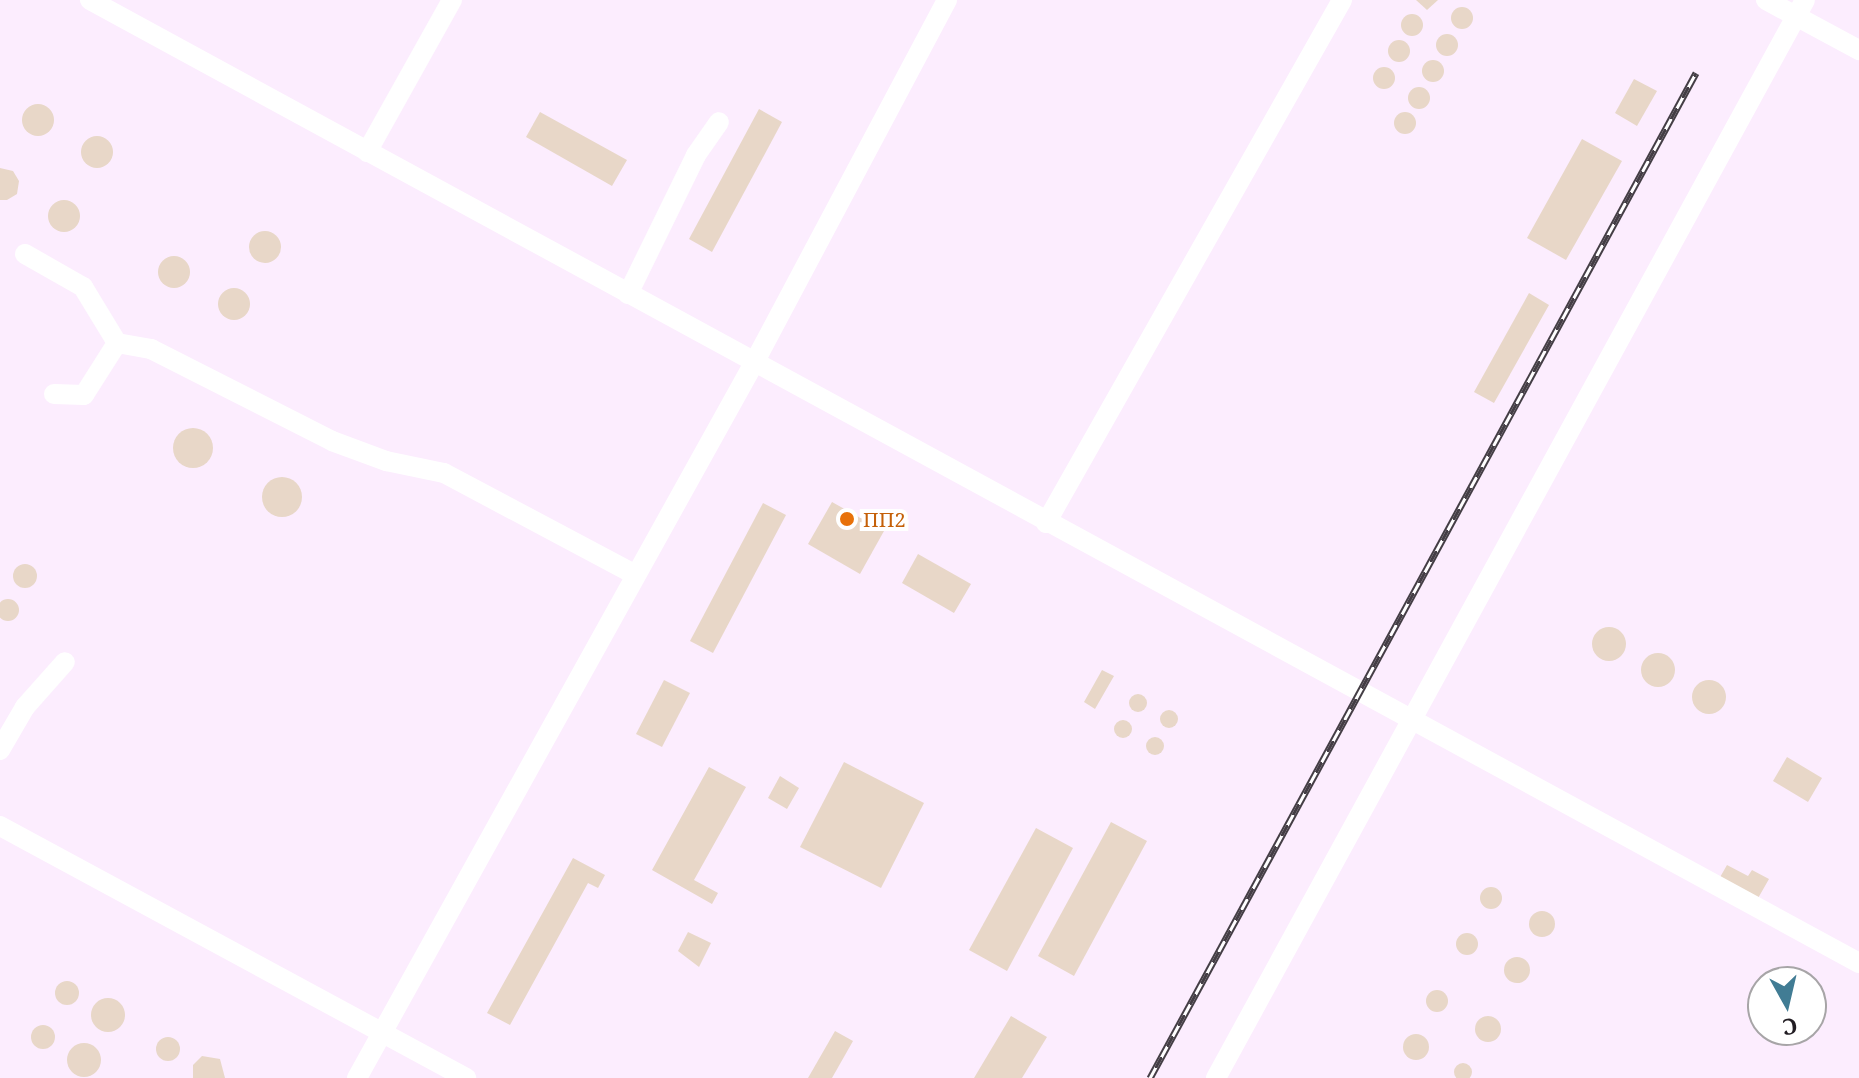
<!DOCTYPE html>
<html>
<head>
<meta charset="utf-8">
<style>
  body { margin:0 }
  #map { position:relative; width:1859px; height:1078px; overflow:hidden; background:#fcedfe; font-family:"Noto Serif",serif }
  div>[style] { position:absolute }
  [style*='--x'] { left:calc(var(--x)*1px); top:calc(var(--y)*1px); width:calc(var(--w)*1px); rotate:calc(var(--a)*1deg) }
  .building>* { inset:0; background:#e8d7c8 }
  .round { border-radius:50% }
  .minor>* { height:20px; margin:-10px; padding:0 10px; transform-origin:10px; border-radius:10px; background:#fff }
  .rail>* { height:7px; margin-top:-3.5px; transform-origin:0; background:repeating-linear-gradient(90deg,#fff 0 12px,#443e45 0 24px); box-sizing:border-box; border-block:2px solid #443e45 }
  .dots>* { width:22px; height:22px; translate:-50% -50%; box-sizing:border-box; border:4px solid #fff; border-radius:50% }
  span { translate:-50% -50%; white-space:nowrap; text-align:center; line-height:1.15; -webkit-text-stroke:8px #fff; paint-order:stroke }
  .food-label { font-size:20px; color:#c56008 }
  .left { translate:0 -50%; text-align:left }
  .north { position:absolute; left:1747px; top:966px; width:80px; height:80px; box-sizing:border-box; background:#fff; border:2px solid #a7a5a7; border-radius:50%; rotate:172deg; font-size:22px; font-weight:700; line-height:32px; text-align:center; color:#221d23 }
  .north::after { content:''; display:block; margin:auto; width:28px; height:36px; background:#417c94; clip-path:polygon(50% 0,100% 100%,50% 72%,0 100%) }
</style>
</head>
<body>
<div id="map">
  <div class="building">
    <i style="clip-path:polygon(1416px 0,1438px 0,1427px 10px)"></i>
    <i class="round" style="left:1451px;top:7px;width:22px;height:22px"></i>
    <i class="round" style="left:1401px;top:14px;width:22px;height:22px"></i>
    <i class="round" style="left:1436px;top:34px;width:22px;height:22px"></i>
    <i class="round" style="left:1388px;top:40px;width:22px;height:22px"></i>
    <i class="round" style="left:1422px;top:60px;width:22px;height:22px"></i>
    <i class="round" style="left:1373px;top:67px;width:22px;height:22px"></i>
    <i style="clip-path:polygon(1634px 79px,1657px 91px,1637px 126px,1615px 113px)"></i>
    <i class="round" style="left:1408px;top:87px;width:22px;height:22px"></i>
    <i class="round" style="left:22px;top:104px;width:32px;height:32px"></i>
    <i style="clip-path:polygon(759px 109px,782px 122px,712px 252px,689px 239px)"></i>
    <i style="clip-path:polygon(540px 112px,627px 160px,612px 186px,526px 137px)"></i>
    <i class="round" style="left:1394px;top:112px;width:22px;height:22px"></i>
    <i class="round" style="left:81px;top:136px;width:32px;height:32px"></i>
    <i style="clip-path:polygon(1582px 139px,1622px 161px,1566px 260px,1527px 238px)"></i>
    <i style="clip-path:polygon(0 168px,13px 171px,19px 181px,17px 194px,7px 200px,0 200px)"></i>
    <i class="round" style="left:48px;top:200px;width:32px;height:32px"></i>
    <i class="round" style="left:249px;top:231px;width:32px;height:32px"></i>
    <i class="round" style="left:158px;top:256px;width:32px;height:32px"></i>
    <i class="round" style="left:218px;top:288px;width:32px;height:32px"></i>
    <i style="clip-path:polygon(1529px 293px,1549px 305px,1494px 403px,1474px 392px)"></i>
    <i class="round" style="left:173px;top:428px;width:40px;height:40px"></i>
    <i class="round" style="left:262px;top:477px;width:40px;height:40px"></i>
    <i style="clip-path:polygon(832px 502px,884px 531px,860px 574px,808px 544px)"></i>
    <i style="clip-path:polygon(763px 503px,786px 515px,713px 653px,690px 641px)"></i>
    <i style="clip-path:polygon(918px 554px,971px 584px,954px 613px,902px 583px)"></i>
    <i class="round" style="left:13px;top:564px;width:24px;height:24px"></i>
    <i class="round" style="left:-3px;top:599px;width:22px;height:22px"></i>
    <i class="round" style="left:1592px;top:627px;width:34px;height:34px"></i>
    <i class="round" style="left:1641px;top:653px;width:34px;height:34px"></i>
    <i style="clip-path:polygon(1102px 670px,1114px 676px,1095px 709px,1084px 702px)"></i>
    <i class="round" style="left:1692px;top:680px;width:34px;height:34px"></i>
    <i style="clip-path:polygon(664px 680px,690px 693px,662px 747px,636px 734px)"></i>
    <i class="round" style="left:1129px;top:694px;width:18px;height:18px"></i>
    <i class="round" style="left:1160px;top:710px;width:18px;height:18px"></i>
    <i class="round" style="left:1114px;top:720px;width:18px;height:18px"></i>
    <i class="round" style="left:1146px;top:737px;width:18px;height:18px"></i>
    <i style="clip-path:polygon(1787px 757px,1822px 778px,1808px 802px,1773px 781px)"></i>
    <i style="clip-path:polygon(844px 762px,924px 803px,881px 888px,800px 847px)"></i>
    <i style="clip-path:polygon(709px 767px,746px 787px,694px 880px,718px 893px,712px 904px,652px 870px)"></i>
    <i style="clip-path:polygon(780px 776px,799px 788px,787px 809px,768px 798px)"></i>
    <i style="clip-path:polygon(1111px 822px,1147px 841px,1074px 976px,1038px 956px)"></i>
    <i style="clip-path:polygon(1036px 828px,1073px 848px,1007px 971px,969px 950px)"></i>
    <i style="clip-path:polygon(573px 858px,605px 875px,598px 888px,588px 883px,510px 1025px,487px 1013px)"></i>
    <i style="clip-path:polygon(1727px 865px,1748px 876px,1752px 870px,1769px 879px,1757px 900px,1719px 879px)"></i>
    <i class="round" style="left:1480px;top:887px;width:22px;height:22px"></i>
    <i class="round" style="left:1529px;top:911px;width:26px;height:26px"></i>
    <i style="clip-path:polygon(688px 932px,711px 943px,699px 967px,678px 951px)"></i>
    <i class="round" style="left:1456px;top:933px;width:22px;height:22px"></i>
    <i class="round" style="left:1504px;top:957px;width:26px;height:26px"></i>
    <i class="round" style="left:55px;top:981px;width:24px;height:24px"></i>
    <i class="round" style="left:1426px;top:990px;width:22px;height:22px"></i>
    <i class="round" style="left:91px;top:998px;width:34px;height:34px"></i>
    <i class="round" style="left:1475px;top:1016px;width:26px;height:26px"></i>
    <i style="clip-path:polygon(1011px 1016px,1047px 1037px,1022px 1078px,974px 1078px)"></i>
    <i class="round" style="left:31px;top:1025px;width:24px;height:24px"></i>
    <i style="clip-path:polygon(835px 1031px,853px 1041px,832px 1078px,808px 1078px)"></i>
    <i class="round" style="left:1403px;top:1034px;width:26px;height:26px"></i>
    <i class="round" style="left:156px;top:1037px;width:24px;height:24px"></i>
    <i class="round" style="left:67px;top:1043px;width:34px;height:34px"></i>
    <i style="clip-path:polygon(202px 1056px,220px 1059px,225px 1078px,193px 1078px,193px 1065px)"></i>
    <i class="round" style="left:1454px;top:1063px;width:18px;height:18px"></i>
  </div>
  <div class="minor">
    <i style="--x:90;--y:0;--w:2014;--a:28.56"></i>
    <i style="--x:1766;--y:0;--w:106;--a:28.3"></i>
    <i style="--x:367;--y:152;--w:174;--a:-60.8"></i>
    <i style="--x:25;--y:254;--w:67;--a:29.6"></i>
    <i style="--x:83;--y:287;--w:66;--a:58.7"></i>
    <i style="--x:628;--y:294;--w:155;--a:-63.9"></i>
    <i style="--x:696;--y:155;--w:40;--a:-55.1"></i>
    <i style="--x:54;--y:394;--w:30;--a:2"></i>
    <i style="--x:84;--y:395;--w:62;--a:-57.6"></i>
    <i style="--x:117;--y:343;--w:35;--a:10"></i>
    <i style="--x:151;--y:349;--w:203;--a:26.9"></i>
    <i style="--x:332;--y:441;--w:58;--a:20.3"></i>
    <i style="--x:386;--y:461;--w:59;--a:11.7"></i>
    <i style="--x:444;--y:473;--w:217;--a:28"></i>
    <i style="--x:1046;--y:523;--w:601;--a:-60.49"></i>
    <i style="--x:0;--y:750;--w:50;--a:-59.8"></i>
    <i style="--x:25;--y:707;--w:60;--a:-48.4"></i>
    <i style="--x:0;--y:826;--w:530;--a:28.4"></i>
    <i style="--x:357;--y:1078;--w:818;--a:-60.96"></i>
    <i style="--x:754;--y:363;--w:411;--a:-62"></i>
    <i style="--x:1216;--y:1078;--w:1228;--a:-61.35"></i>
  </div>
  <div class="rail">
    <i style="--x:1150;--y:1078;--w:1144;--a:-61.49"></i>
  </div>
  <div class="dots">
    <i style="left:847px;top:519px;background:#e8710a"></i>
  </div>
  <div class="food-label">
    <span class="left" style="left:863px;top:519px">ПП2</span>
  </div>
  <div class="north">С</div>
</div>
</body>
</html>
